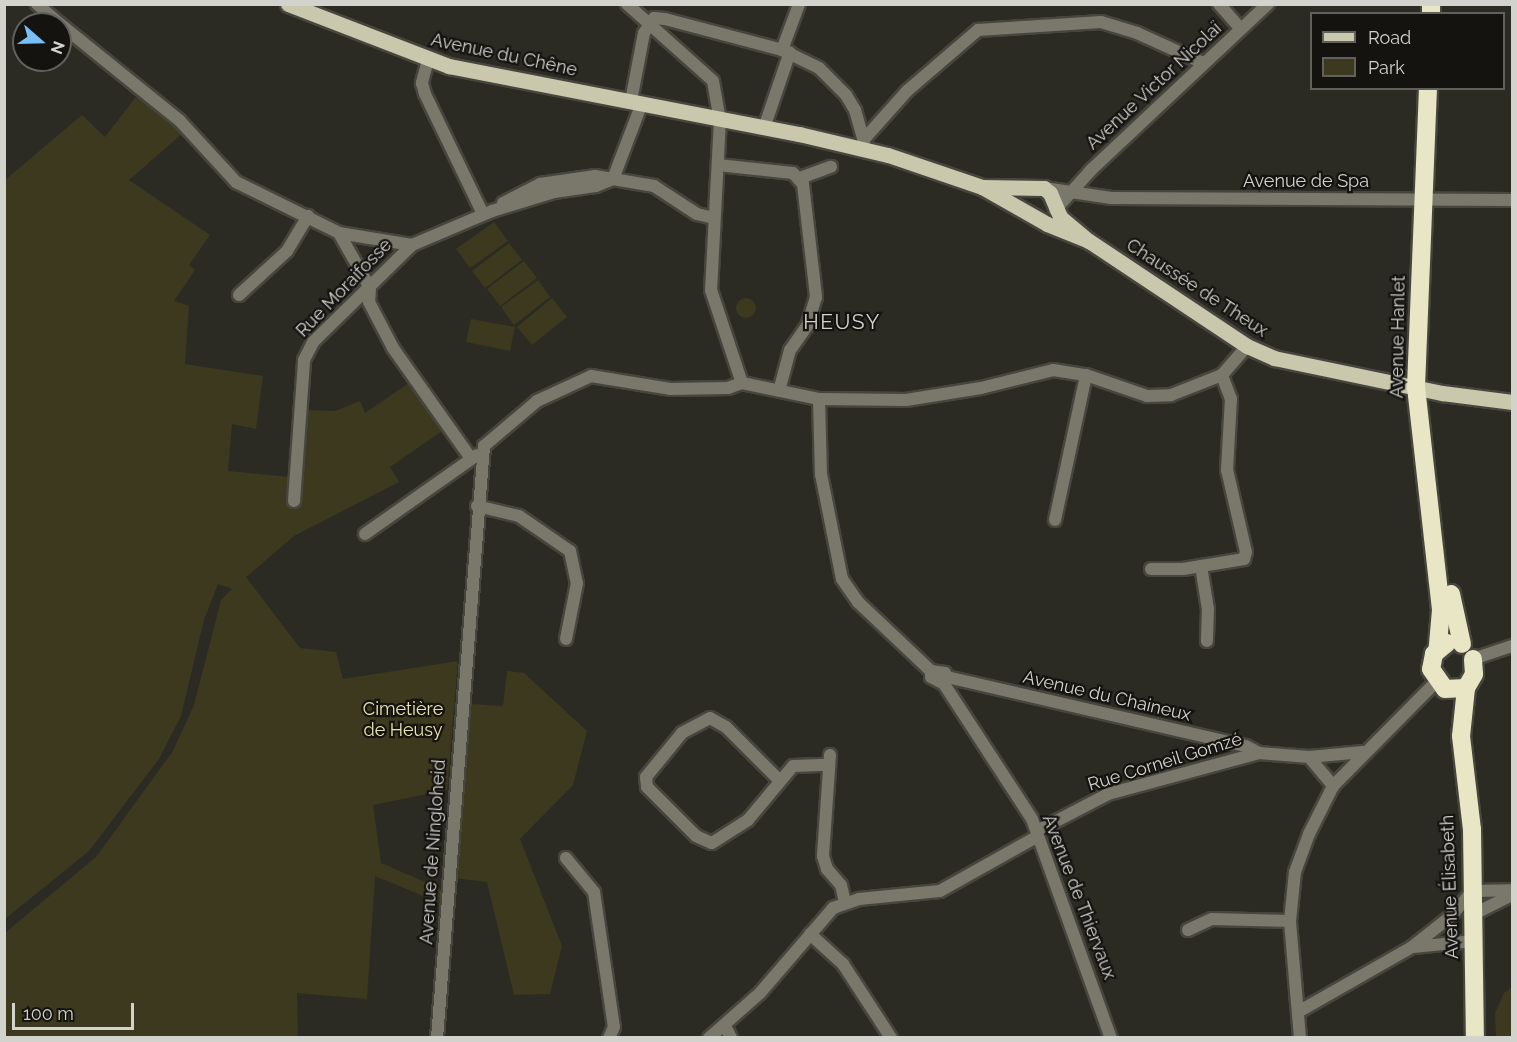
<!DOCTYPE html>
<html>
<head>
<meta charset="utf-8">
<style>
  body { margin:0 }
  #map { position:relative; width:1517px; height:1042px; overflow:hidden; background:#2c2b23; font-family:Raleway,sans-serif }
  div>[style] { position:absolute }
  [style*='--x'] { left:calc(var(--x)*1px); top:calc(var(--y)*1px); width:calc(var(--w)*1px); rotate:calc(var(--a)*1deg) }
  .green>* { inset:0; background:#3c391e }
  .round { border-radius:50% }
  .roads { filter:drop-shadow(2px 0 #47463e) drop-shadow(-2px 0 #47463e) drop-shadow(0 2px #47463e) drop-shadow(0 -2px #47463e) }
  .minor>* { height:12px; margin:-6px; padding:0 6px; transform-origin:6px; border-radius:6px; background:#79786b }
  .major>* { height:15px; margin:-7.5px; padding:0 7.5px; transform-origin:7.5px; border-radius:7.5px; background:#c9c7ac }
  .highway>* { height:18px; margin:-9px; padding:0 9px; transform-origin:9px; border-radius:9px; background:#e8e6c5 }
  span { translate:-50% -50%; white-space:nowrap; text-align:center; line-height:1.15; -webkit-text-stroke:4.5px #141310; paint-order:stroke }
  .street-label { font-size:18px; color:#d3d3ce }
  .park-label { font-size:18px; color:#e9e4ac }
  .quarter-label { font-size:21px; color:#d3d3ce; letter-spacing:1.5px }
  .frame { position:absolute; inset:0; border:6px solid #d3d3ce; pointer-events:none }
  .legend { position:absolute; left:1310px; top:12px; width:195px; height:78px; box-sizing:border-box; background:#141310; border:2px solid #60605c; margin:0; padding:8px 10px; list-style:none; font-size:18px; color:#d3d3ce }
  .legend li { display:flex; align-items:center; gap:12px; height:30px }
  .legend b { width:30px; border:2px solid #60605c }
  .north { position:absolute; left:12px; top:12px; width:60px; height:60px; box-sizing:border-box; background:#141310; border:2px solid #60605c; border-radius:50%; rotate:110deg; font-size:16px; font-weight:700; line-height:24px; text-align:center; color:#d3d3ce }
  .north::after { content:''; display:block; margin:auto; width:21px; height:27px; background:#76c0f7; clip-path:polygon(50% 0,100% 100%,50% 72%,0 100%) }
  .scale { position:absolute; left:12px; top:1003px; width:122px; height:27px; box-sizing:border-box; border:3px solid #d3d3ce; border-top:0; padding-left:8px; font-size:18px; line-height:21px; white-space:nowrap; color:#d3d3ce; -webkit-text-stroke:4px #141310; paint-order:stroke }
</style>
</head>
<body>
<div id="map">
  <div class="green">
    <i style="clip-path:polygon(138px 94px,184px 132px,129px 180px,210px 235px,189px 265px,195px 270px,174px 301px,189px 306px,185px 364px,263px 376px,256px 429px,232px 424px,228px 471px,300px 478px,301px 410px,335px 411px,360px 401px,365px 413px,412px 381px,445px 429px,390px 467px,399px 482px,294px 536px,246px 577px,300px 648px,336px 652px,343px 679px,458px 661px,447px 790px,373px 805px,381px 863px,441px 889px,440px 903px,375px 876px,367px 999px,297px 993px,298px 1037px,5px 1037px,5px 933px,96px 857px,173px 751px,194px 705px,221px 600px,232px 589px,218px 584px,204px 620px,181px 716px,159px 759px,89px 851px,5px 919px,5px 180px,82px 115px,105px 137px)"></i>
    <i style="clip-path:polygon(494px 222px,508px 241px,470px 268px,456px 249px)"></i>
    <i style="clip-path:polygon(509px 243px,522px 260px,485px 288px,472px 271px)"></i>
    <i style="clip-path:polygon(524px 261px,537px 278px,500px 306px,487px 289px)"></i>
    <i style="clip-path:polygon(538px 280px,550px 297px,514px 325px,501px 307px)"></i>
    <i class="round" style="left:736px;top:298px;width:20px;height:20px"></i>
    <i style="clip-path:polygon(552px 298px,567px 317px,532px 345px,517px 327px)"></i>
    <i style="clip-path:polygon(471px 319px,515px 327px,510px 351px,466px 342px)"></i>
    <i style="clip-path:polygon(507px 671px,524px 673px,587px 731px,573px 785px,520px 839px,562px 946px,550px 994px,514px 995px,487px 882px,454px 878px,470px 704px,503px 706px)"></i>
    <i style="clip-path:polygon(1512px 987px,1512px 1037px,1496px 1037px,1495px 1013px,1504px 993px)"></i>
  </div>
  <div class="roads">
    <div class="minor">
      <i style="--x:37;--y:4;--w:30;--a:41"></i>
      <i style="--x:627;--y:4;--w:115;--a:41.8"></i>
      <i style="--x:713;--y:81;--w:39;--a:80"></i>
      <i style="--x:720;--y:119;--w:171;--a:93"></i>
      <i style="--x:711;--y:290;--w:98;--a:71.6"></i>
      <i style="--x:1219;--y:4;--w:33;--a:49"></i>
      <i style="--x:60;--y:24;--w:154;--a:38.9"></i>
      <i style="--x:180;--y:121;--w:83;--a:47.4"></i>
      <i style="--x:236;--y:182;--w:115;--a:26.3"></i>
      <i style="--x:339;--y:233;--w:63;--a:60.6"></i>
      <i style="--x:370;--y:288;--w:14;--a:94"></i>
      <i style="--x:369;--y:302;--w:52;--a:62.4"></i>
      <i style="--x:393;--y:348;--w:133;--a:54.8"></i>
      <i style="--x:782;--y:50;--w:49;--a:-69.7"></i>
      <i style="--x:428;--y:60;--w:24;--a:105"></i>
      <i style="--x:422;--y:83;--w:11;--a:75"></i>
      <i style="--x:425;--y:94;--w:133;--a:64.2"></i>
      <i style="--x:631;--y:101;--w:69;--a:-79.2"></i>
      <i style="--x:644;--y:33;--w:18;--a:-56"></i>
      <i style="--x:654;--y:18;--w:11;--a:5"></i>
      <i style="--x:665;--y:19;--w:121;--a:14.8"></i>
      <i style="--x:782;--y:50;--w:41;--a:25.9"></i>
      <i style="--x:819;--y:68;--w:38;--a:45"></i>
      <i style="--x:846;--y:95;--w:17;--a:59"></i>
      <i style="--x:855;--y:110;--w:33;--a:74"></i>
      <i style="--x:764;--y:128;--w:80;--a:-71.1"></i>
      <i style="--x:866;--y:137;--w:62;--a:-48.3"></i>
      <i style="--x:907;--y:91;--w:94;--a:-40.7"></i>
      <i style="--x:978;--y:30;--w:123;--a:-3.7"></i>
      <i style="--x:1101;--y:22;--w:38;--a:17"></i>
      <i style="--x:1137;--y:33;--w:72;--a:24.4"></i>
      <i style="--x:718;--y:165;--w:75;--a:6.1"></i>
      <i style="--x:793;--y:173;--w:15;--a:48"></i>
      <i style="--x:803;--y:184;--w:114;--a:83.4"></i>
      <i style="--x:816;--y:297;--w:30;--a:107"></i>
      <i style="--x:807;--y:326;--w:29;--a:125"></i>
      <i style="--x:790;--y:350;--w:42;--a:105"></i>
      <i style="--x:800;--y:178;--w:33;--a:-20"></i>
      <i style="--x:613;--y:179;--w:81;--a:-69.1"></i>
      <i style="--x:1044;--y:188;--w:68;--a:8.5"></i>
      <i style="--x:1111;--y:198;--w:401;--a:0.3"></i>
      <i style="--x:503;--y:203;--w:42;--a:-27.2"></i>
      <i style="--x:540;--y:184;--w:56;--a:-8.3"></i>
      <i style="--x:595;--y:176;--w:60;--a:9.6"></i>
      <i style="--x:654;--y:186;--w:51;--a:33.1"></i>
      <i style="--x:697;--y:214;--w:17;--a:13"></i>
      <i style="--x:1055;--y:210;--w:54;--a:-48"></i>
      <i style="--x:1091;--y:170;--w:243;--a:-43.2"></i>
      <i style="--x:339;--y:233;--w:74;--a:9.3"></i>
      <i style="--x:412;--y:245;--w:87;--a:-23"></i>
      <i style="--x:492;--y:211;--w:65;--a:-17"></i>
      <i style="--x:554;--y:192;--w:42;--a:-8.1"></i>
      <i style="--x:596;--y:186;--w:18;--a:-22"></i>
      <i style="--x:239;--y:295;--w:65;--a:-42.5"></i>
      <i style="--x:287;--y:251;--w:41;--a:-59"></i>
      <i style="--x:742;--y:383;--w:79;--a:11.7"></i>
      <i style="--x:819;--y:399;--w:87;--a:0.7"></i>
      <i style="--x:906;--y:400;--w:76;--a:-9.1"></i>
      <i style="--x:981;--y:388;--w:74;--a:-14"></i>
      <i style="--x:1053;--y:370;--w:33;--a:9"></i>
      <i style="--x:1086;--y:375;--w:65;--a:19"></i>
      <i style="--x:1147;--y:396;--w:24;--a:-2"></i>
      <i style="--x:1171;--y:395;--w:55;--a:-21.4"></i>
      <i style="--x:1222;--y:375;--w:38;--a:-49"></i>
      <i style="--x:819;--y:399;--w:75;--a:88.5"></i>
      <i style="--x:821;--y:474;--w:107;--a:78.7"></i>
      <i style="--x:842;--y:579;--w:28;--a:55"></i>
      <i style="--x:858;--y:602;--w:100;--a:43.4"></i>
      <i style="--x:294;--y:501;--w:141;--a:-85.9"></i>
      <i style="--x:304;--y:360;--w:20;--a:-63"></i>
      <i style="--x:313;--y:342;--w:139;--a:-44.4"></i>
      <i style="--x:477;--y:506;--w:43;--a:13.4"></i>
      <i style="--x:519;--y:516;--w:62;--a:34.5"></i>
      <i style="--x:570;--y:551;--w:33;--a:78"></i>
      <i style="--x:577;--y:583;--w:57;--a:101.1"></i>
      <i style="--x:1055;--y:520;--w:148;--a:-77.9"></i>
      <i style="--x:365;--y:534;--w:137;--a:-35.2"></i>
      <i style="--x:1201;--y:566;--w:44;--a:80.8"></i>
      <i style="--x:1208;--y:609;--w:32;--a:92"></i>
      <i style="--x:1151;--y:569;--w:32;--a:0"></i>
      <i style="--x:1183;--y:569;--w:62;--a:-9.3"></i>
      <i style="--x:1244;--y:559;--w:7;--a:-74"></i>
      <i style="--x:1246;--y:552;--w:84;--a:-103"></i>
      <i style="--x:1227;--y:470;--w:71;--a:-86.8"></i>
      <i style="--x:1231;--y:399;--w:26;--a:-111"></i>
      <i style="--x:1473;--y:659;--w:41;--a:-18.4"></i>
      <i style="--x:947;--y:677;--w:307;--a:13"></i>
      <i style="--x:1246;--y:746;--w:15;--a:28"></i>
      <i style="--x:944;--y:684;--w:11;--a:-85"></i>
      <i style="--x:945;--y:673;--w:14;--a:-172"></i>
      <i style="--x:931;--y:671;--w:6;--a:90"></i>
      <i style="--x:931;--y:677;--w:15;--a:28"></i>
      <i style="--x:944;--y:684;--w:161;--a:56.9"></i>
      <i style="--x:1032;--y:819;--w:233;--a:70.2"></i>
      <i style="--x:830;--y:755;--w:101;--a:94"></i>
      <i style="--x:823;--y:856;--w:14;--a:73"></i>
      <i style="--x:827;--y:869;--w:21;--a:49"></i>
      <i style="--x:841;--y:885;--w:18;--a:77"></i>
      <i style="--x:1309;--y:757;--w:38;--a:50"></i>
      <i style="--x:779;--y:780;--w:75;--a:-135"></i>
      <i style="--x:726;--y:727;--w:18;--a:-151"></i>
      <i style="--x:710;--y:718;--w:32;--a:152"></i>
      <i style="--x:682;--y:733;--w:57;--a:129.3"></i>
      <i style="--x:646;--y:777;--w:10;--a:84"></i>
      <i style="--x:647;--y:787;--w:69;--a:45"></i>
      <i style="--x:696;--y:836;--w:17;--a:24"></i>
      <i style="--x:712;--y:843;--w:43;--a:-32.6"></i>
      <i style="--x:748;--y:820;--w:70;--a:-50.2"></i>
      <i style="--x:793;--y:766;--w:34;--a:-2"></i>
      <i style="--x:1037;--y:831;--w:80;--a:-27.5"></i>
      <i style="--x:1108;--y:794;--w:156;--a:-15.2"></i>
      <i style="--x:1259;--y:753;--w:50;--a:4.6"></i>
      <i style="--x:1309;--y:757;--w:54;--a:-5.3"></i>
      <i style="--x:566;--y:858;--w:44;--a:50.5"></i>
      <i style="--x:594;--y:892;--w:136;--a:81.6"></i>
      <i style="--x:614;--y:1027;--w:12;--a:114"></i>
      <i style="--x:1474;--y:914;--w:42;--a:-26.6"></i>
      <i style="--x:1188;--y:930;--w:26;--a:-25"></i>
      <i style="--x:1212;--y:919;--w:78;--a:1.5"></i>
      <i style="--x:810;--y:934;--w:45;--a:42.3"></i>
      <i style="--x:843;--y:964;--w:88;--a:57"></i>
      <i style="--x:1413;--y:947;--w:61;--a:-5.6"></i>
      <i style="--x:1298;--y:1012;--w:131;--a:-29.7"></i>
      <i style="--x:1412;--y:947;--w:48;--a:-38.3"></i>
      <i style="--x:1450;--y:917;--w:35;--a:-49"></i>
      <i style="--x:1473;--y:891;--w:39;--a:-1"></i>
      <i style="--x:725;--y:1026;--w:13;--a:63"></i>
      <i style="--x:437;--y:1038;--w:594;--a:-85.46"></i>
      <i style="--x:484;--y:446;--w:70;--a:-40.3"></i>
      <i style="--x:537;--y:401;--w:60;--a:-24.8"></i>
      <i style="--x:591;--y:376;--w:80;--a:9.3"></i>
      <i style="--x:670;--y:389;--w:58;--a:-1"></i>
      <i style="--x:728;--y:388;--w:15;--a:-20"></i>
      <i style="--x:709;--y:1038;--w:68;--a:-41.4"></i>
      <i style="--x:760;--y:993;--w:112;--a:-49.3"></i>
      <i style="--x:833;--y:908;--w:28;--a:-19"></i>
      <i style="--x:859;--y:899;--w:81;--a:-5.6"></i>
      <i style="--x:940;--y:891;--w:112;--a:-29.3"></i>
      <i style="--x:1300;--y:1038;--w:117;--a:-94.9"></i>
      <i style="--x:1290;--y:921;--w:49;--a:-84.2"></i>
      <i style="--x:1295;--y:872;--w:40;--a:-69.8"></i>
      <i style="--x:1309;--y:834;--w:54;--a:-63.4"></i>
      <i style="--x:1333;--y:786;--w:146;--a:-45.3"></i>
    </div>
    <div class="major">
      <i style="--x:288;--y:4;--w:173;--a:21.1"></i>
      <i style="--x:449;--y:66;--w:357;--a:11"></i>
      <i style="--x:799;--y:134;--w:91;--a:13.3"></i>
      <i style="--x:888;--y:155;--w:99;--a:18.8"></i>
      <i style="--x:982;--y:187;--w:75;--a:29.6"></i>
      <i style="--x:1047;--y:224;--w:45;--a:22"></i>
      <i style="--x:982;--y:187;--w:62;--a:0.9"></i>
      <i style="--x:1044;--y:188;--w:8;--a:40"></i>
      <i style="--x:1050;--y:193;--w:26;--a:67"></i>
      <i style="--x:1060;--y:217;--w:38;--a:40"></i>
      <i style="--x:1089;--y:241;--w:190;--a:33.6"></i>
      <i style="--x:1247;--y:346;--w:30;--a:24"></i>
      <i style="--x:1274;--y:358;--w:172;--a:11.8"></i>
      <i style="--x:1442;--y:393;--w:71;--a:7.3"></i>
    </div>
    <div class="highway">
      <i style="--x:1431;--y:14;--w:10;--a:-90"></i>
      <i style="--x:1428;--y:88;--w:299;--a:92.3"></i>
      <i style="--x:1416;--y:387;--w:224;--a:83.6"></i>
      <i style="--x:1441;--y:610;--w:38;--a:95"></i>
      <i style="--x:1451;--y:594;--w:51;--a:77.6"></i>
      <i style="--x:1447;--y:643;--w:17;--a:140"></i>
      <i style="--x:1434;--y:654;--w:15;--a:101"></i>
      <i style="--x:1431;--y:669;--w:24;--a:55"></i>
      <i style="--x:1445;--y:689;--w:21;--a:-3"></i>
      <i style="--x:1466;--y:688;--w:16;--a:-60"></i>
      <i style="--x:1474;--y:674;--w:15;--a:-94"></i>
      <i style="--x:1466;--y:688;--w:48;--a:95.9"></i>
      <i style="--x:1461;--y:736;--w:94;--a:83.3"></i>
      <i style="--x:1472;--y:829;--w:209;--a:89.2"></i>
    </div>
  </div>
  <div class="street-label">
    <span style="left:504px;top:55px;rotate:12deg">Avenue du Chêne</span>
    <span style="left:1154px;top:86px;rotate:-43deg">Avenue Victor Nicolaï</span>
    <span style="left:1306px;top:181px">Avenue de Spa</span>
    <span style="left:344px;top:288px;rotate:-46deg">Rue Moraifosse</span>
    <span style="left:1197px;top:288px;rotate:33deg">Chaussée de Theux</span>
    <span style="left:1398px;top:337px;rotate:-89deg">Avenue Hanlet</span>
    <span style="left:1107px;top:696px;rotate:13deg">Avenue du Chaineux</span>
    <span style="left:1165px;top:762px;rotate:-17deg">Rue Corneil Gomzé</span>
    <span style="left:433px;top:852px;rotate:-86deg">Avenue de Ningloheid</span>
    <span style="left:1450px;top:887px;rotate:-92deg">Avenue Élisabeth</span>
    <span style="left:1079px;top:897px;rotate:69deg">Avenue de Thiervaux</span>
  </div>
  <div class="park-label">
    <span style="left:403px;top:720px">Cimetière<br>de Heusy</span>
  </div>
  <div class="quarter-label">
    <span style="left:842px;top:322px">HEUSY</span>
  </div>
  <div class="frame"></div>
  <ul class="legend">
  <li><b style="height:8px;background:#c9c7ac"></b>Road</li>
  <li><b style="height:16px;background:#3c391e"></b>Park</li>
  </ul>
  <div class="north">N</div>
  <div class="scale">100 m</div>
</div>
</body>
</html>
